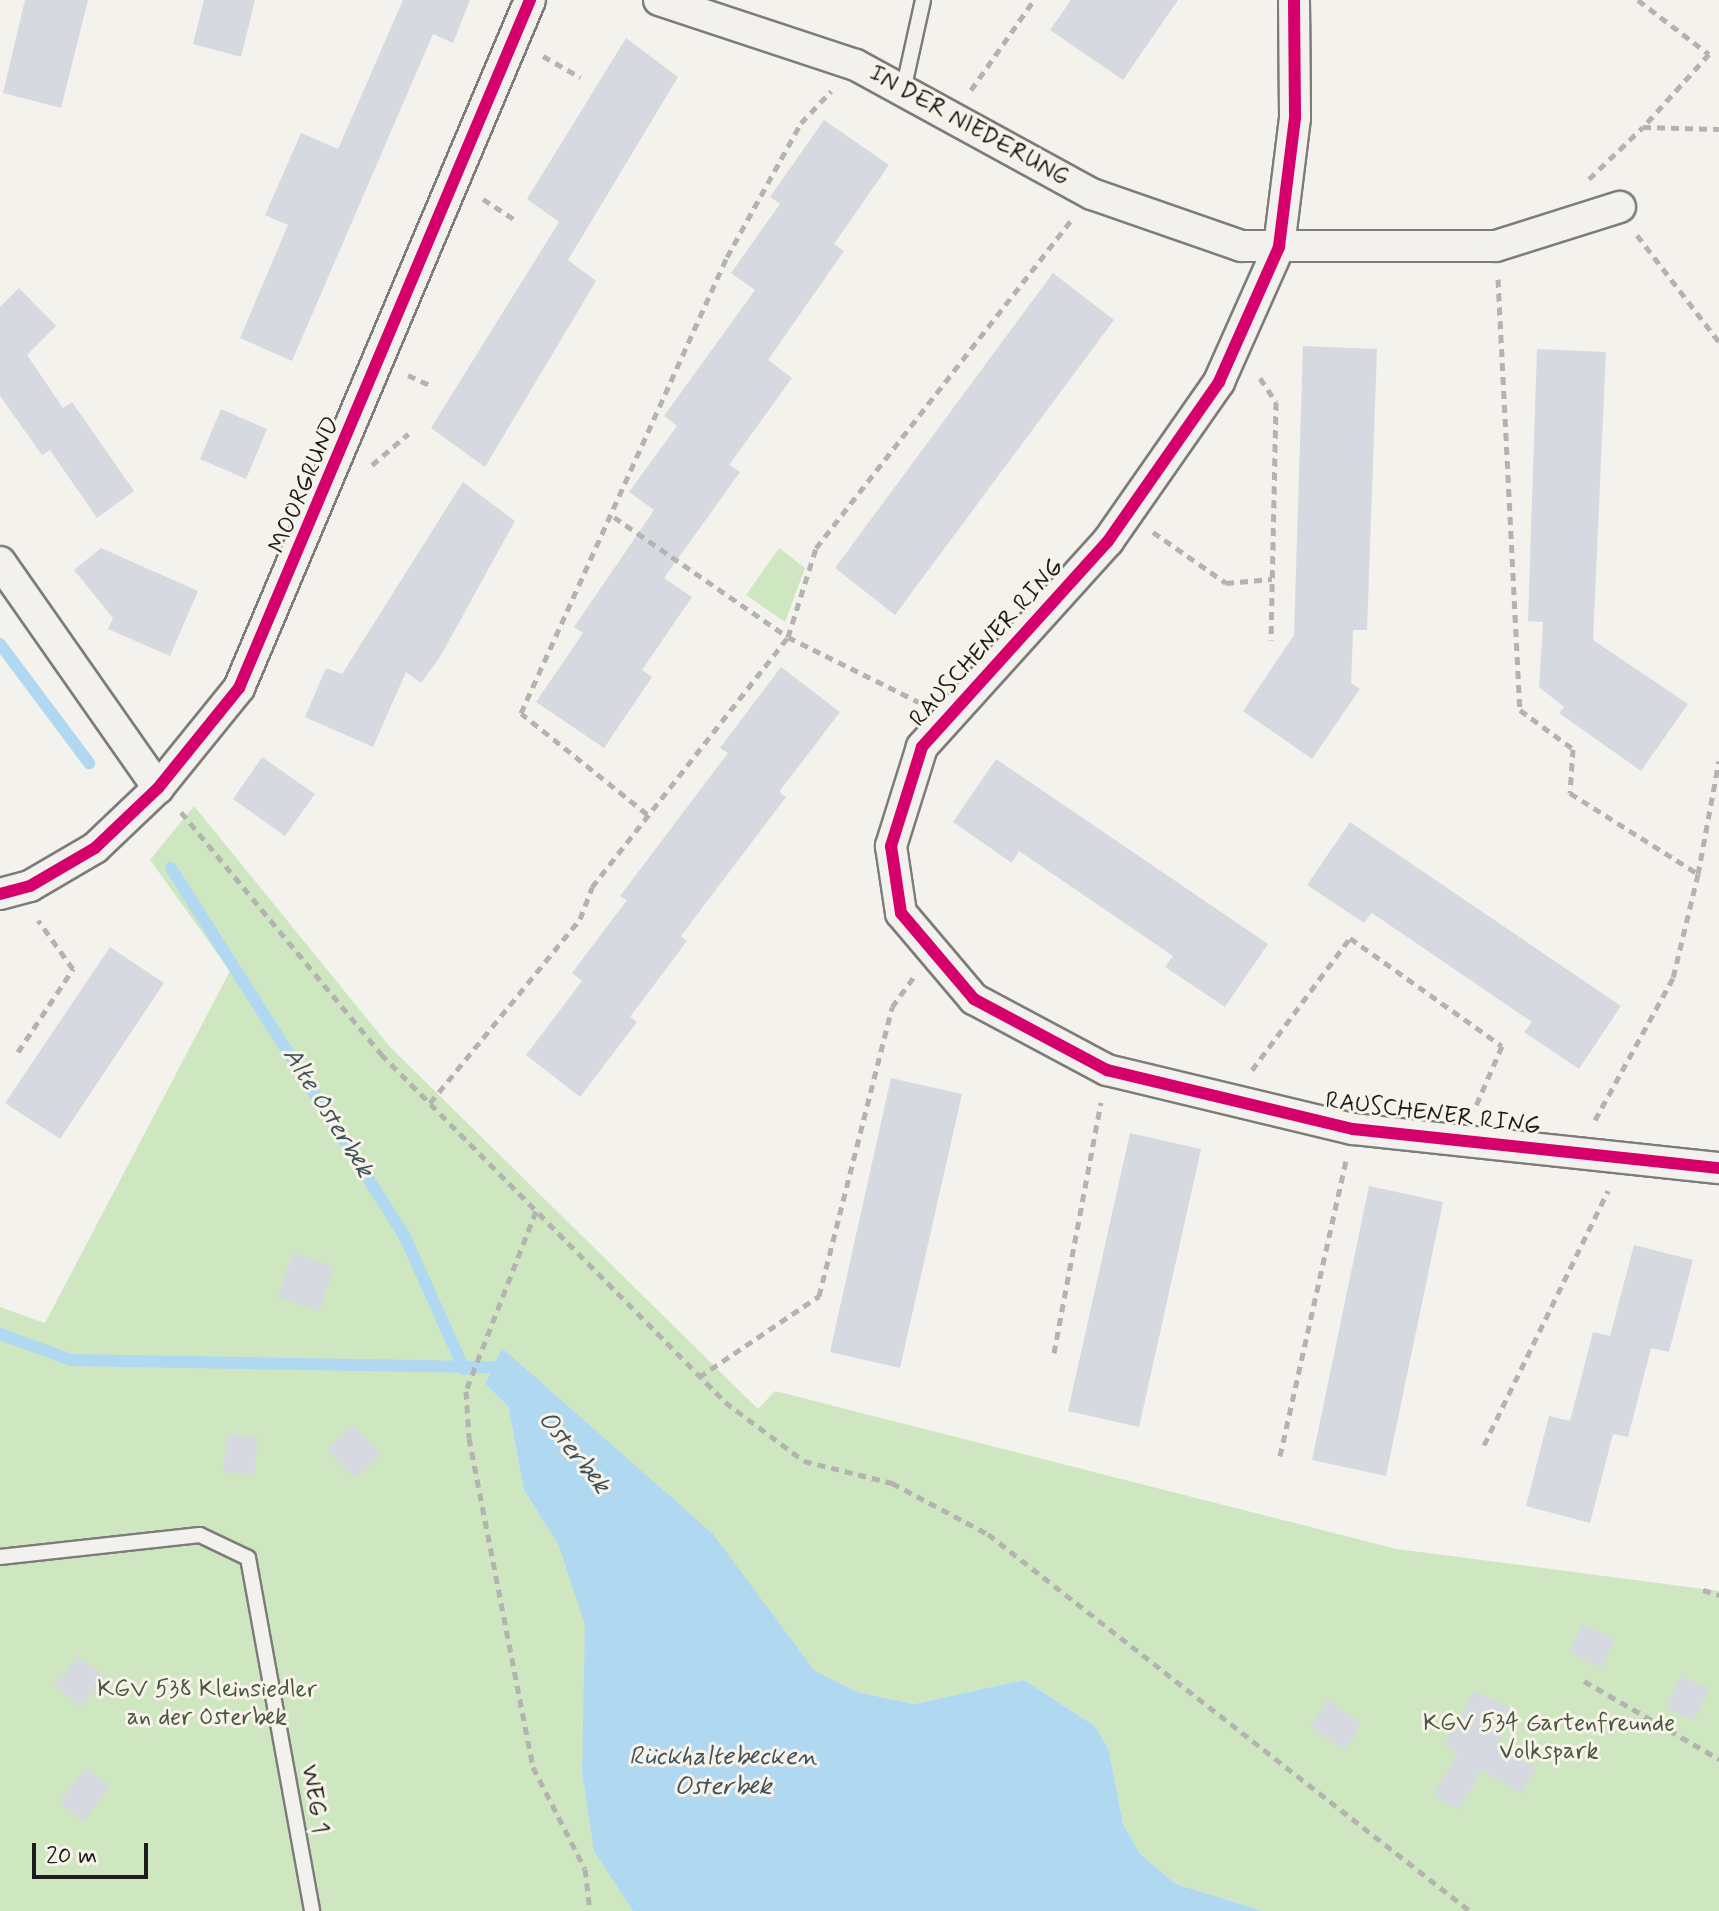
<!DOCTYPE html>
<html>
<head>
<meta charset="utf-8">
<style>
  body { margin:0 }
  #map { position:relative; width:1719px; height:1911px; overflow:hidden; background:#f4f2ec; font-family:Mynerve,sans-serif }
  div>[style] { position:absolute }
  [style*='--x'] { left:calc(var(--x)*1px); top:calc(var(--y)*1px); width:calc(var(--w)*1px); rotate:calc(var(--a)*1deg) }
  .green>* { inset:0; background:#cfe7c1 }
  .water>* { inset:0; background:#b0d9f1 }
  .stream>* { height:12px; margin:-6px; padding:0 6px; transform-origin:6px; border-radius:6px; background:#b0d9f1 }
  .building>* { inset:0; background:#d6d9df }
  .path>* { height:5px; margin-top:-2.5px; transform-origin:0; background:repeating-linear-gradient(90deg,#b4b3b0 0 8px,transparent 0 14px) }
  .roads { filter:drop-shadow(2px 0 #7d7c7a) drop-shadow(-2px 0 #7d7c7a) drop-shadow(0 2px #7d7c7a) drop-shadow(0 -2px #7d7c7a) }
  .lane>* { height:14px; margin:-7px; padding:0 7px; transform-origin:7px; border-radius:7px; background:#f2f1ed }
  .street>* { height:30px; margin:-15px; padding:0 15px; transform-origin:15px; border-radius:15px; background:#f2f1ed }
  .cycleway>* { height:12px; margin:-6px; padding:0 6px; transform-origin:6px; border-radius:6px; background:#d6006c }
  span { translate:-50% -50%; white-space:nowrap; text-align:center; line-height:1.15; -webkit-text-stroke:6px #f7f3e8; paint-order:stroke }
  .street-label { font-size:24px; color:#1c1c1c }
  .park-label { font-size:24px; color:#495643 }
  .water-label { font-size:26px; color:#40515c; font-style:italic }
  .scale { position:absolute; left:32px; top:1843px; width:116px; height:36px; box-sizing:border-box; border:4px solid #1c1c1c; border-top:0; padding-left:10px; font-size:24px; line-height:28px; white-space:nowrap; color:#1c1c1c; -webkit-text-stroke:6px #f7f3e8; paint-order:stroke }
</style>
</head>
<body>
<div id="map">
  <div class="green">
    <i style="clip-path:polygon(779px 548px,805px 568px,785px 622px,746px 595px)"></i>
    <i style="clip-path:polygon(194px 806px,390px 1047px,758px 1409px,775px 1391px,1397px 1549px,1719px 1591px,1719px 1911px,1263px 1911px,1176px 1884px,1140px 1854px,1123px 1824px,1109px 1750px,1095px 1726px,1024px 1680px,914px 1704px,857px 1692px,814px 1670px,502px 1349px,485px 1384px,508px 1406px,524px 1490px,559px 1546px,586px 1625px,584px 1697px,613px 1874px,633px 1911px,0 1911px,0 1307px,45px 1323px,230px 971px,150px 860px)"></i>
  </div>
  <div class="water">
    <i style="clip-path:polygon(502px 1348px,713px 1534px,814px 1670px,857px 1692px,914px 1704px,1024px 1680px,1095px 1726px,1109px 1750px,1123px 1824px,1140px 1854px,1176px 1884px,1263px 1911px,633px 1911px,594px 1851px,582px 1771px,585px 1625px,559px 1546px,524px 1490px,508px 1406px,485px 1384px)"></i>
  </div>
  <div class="stream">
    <i style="--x:0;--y:644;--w:149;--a:53.2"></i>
    <i style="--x:171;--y:868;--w:437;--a:57.6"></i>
    <i style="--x:405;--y:1237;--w:145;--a:65.9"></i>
    <i style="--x:0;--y:1334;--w:76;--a:20.1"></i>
    <i style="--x:71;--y:1360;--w:422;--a:1"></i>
    <i style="--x:493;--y:1367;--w:15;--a:42"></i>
  </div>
  <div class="building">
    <i style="clip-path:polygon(25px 0,88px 0,61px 108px,3px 93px)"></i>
    <i style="clip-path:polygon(204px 0,255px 0,241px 57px,193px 44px)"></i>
    <i style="clip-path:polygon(403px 0,470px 0,453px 43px,433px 34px,292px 361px,240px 338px,288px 225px,265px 215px,301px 133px,338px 149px)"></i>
    <i style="clip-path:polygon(1071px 0,1178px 0,1123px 80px,1050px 30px)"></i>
    <i style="clip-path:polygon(626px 38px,678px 77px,568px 260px,596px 281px,485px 467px,431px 428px,559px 222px,527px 199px)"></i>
    <i style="clip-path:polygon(824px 120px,889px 165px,834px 244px,844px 251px,768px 360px,792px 378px,729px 465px,740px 472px,664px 578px,692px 597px,642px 670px,652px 677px,604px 748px,536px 702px,583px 633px,574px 627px,654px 510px,629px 492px,677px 426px,664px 416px,755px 290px,731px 273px,780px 204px,770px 197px)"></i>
    <i style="clip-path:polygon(1053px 273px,1114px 320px,895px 615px,835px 568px)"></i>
    <i style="clip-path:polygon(19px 288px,56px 326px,27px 355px,63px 408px,72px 402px,134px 491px,97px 518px,50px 450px,42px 455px,0 396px,0 307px)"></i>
    <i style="clip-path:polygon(1303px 346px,1377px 349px,1367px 630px,1353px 630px,1351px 683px,1360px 689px,1312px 759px,1243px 711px,1294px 635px)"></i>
    <i style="clip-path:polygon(1537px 349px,1606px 352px,1593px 640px,1688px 704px,1641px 771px,1559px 713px,1564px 707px,1539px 687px,1543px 622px,1528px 621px)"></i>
    <i style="clip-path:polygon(221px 409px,267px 429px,246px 479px,200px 459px)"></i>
    <i style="clip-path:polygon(463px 482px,515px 521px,440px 657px,421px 683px,406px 672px,373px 747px,305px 717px,326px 668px,342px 674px)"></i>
    <i style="clip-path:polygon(101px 548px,198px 591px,170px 656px,108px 629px,113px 618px,74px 570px)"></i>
    <i style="clip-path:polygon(781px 667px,840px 712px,779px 792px,786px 797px,681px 936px,687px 941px,630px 1017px,637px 1022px,580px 1097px,526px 1055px,582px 981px,572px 973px,627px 900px,620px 896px,728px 753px,720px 748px)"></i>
    <i style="clip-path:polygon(262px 757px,315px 794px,285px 836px,233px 799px)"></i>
    <i style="clip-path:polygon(996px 759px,1268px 944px,1225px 1007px,1165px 967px,1173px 956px,1019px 851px,1012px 863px,953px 822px)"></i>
    <i style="clip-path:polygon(1350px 822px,1621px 1006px,1579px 1069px,1524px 1032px,1532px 1022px,1372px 913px,1364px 923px,1307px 885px)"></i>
    <i style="clip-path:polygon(110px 947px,164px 983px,60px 1139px,5px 1103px)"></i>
    <i style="clip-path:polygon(891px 1078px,962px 1094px,900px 1368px,830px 1352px)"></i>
    <i style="clip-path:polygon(1130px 1133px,1201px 1149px,1139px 1427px,1068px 1411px)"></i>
    <i style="clip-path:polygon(1369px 1186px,1443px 1202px,1386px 1476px,1312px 1460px)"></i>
    <i style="clip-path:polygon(1634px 1245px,1693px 1260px,1669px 1352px,1651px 1348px,1628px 1437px,1613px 1434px,1590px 1523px,1526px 1506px,1549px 1416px,1570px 1421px,1593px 1332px,1610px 1336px)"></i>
    <i style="clip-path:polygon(293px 1253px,334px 1267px,319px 1311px,278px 1297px)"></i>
    <i style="clip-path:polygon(354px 1425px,381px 1455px,354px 1478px,327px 1449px)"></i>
    <i style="clip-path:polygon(227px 1434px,258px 1438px,254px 1475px,223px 1472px)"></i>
    <i style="clip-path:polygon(1582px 1624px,1615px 1639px,1602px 1668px,1569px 1653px)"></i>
    <i style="clip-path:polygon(78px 1656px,105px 1677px,81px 1707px,54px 1685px)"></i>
    <i style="clip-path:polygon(1681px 1676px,1709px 1689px,1694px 1721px,1666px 1708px)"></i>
    <i style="clip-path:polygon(1473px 1691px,1517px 1710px,1497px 1744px,1536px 1769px,1521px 1794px,1482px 1769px,1458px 1810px,1433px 1795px,1458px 1753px,1444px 1744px,1458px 1721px,1474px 1727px,1459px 1720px)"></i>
    <i style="clip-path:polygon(1328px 1700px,1361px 1723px,1345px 1751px,1310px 1726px)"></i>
    <i style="clip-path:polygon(85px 1768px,110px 1786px,84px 1822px,59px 1803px)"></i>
  </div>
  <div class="path">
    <i style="--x:1638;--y:0;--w:89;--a:37.3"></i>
    <i style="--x:1709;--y:54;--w:97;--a:132.1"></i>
    <i style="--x:543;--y:56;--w:43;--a:29.6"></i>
    <i style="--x:971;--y:90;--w:110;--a:-55"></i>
    <i style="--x:1589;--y:179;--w:75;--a:-43.9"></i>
    <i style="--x:1643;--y:127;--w:76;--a:1.5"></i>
    <i style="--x:483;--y:199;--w:38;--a:33"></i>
    <i style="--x:1637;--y:235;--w:135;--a:52.5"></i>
    <i style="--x:1498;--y:279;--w:432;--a:87.1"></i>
    <i style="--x:1520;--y:710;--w:66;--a:36.3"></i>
    <i style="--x:1573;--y:749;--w:44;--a:93.9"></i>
    <i style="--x:1570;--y:793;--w:151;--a:32.3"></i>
    <i style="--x:1698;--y:874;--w:107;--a:103.5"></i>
    <i style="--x:1673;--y:978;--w:162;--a:118.8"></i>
    <i style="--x:408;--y:375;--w:26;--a:25"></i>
    <i style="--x:1260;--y:378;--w:29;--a:56"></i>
    <i style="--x:1276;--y:402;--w:238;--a:91.2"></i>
    <i style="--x:372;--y:465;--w:48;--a:-40.7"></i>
    <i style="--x:614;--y:517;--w:211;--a:34.6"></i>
    <i style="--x:788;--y:637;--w:93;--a:-72.5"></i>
    <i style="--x:816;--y:548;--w:415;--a:-52.1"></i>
    <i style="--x:1153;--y:532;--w:89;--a:34.9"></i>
    <i style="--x:1226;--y:583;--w:46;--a:-5"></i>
    <i style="--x:181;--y:812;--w:314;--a:50.4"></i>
    <i style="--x:381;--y:1054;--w:489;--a:45.3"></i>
    <i style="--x:725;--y:1402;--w:99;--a:36.8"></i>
    <i style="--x:804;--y:1461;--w:91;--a:14"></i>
    <i style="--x:892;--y:1483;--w:109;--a:28"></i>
    <i style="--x:988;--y:1534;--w:612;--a:38.03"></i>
    <i style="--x:647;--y:814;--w:161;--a:-141.3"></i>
    <i style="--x:521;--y:713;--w:500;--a:-65.69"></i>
    <i style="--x:727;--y:257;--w:153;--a:-61.1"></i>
    <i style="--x:801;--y:123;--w:44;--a:-46.8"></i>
    <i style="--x:1698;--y:874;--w:115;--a:-79.5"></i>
    <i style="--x:18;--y:1052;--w:100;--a:-56.5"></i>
    <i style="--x:73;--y:969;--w:60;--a:-125.5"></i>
    <i style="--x:1252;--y:1070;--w:164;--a:-53.4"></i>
    <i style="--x:1350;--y:938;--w:186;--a:35.4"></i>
    <i style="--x:1502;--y:1046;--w:70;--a:113.6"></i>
    <i style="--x:430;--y:1103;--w:237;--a:-50.8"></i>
    <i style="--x:580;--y:919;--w:34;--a:-69"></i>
    <i style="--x:592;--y:887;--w:318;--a:-51.9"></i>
    <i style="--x:788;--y:637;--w:146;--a:26.4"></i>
    <i style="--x:536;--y:1211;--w:193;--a:111.3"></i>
    <i style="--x:466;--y:1391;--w:47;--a:86.3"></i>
    <i style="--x:469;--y:1438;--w:335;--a:79"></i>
    <i style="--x:533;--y:1767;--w:114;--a:63"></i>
    <i style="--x:585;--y:1869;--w:42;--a:83.2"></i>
    <i style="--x:1054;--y:1353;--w:255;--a:-79.4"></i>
    <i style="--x:699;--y:1377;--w:145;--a:-34"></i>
    <i style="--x:819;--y:1296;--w:298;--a:-75.8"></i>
    <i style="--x:892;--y:1007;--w:37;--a:-54"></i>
    <i style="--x:1484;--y:1445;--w:283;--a:-64"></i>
    <i style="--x:1280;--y:1456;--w:303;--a:-77.4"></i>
    <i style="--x:1703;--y:1590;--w:17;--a:17"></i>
    <i style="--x:1584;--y:1681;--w:156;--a:30"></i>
  </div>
  <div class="roads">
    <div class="lane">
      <i style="--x:904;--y:86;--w:88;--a:-77.5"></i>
      <i style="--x:0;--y:1557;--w:201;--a:-6.3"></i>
      <i style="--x:200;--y:1535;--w:53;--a:25.6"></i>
      <i style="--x:248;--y:1558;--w:359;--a:79.7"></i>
    </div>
    <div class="street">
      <i style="--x:659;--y:0;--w:207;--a:18.3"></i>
      <i style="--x:856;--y:65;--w:269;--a:28.7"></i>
      <i style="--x:1092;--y:194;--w:158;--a:19.2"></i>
      <i style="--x:1241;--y:246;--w:255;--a:0"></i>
      <i style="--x:1496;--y:246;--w:130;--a:-17.5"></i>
      <i style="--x:1294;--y:0;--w:118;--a:89.5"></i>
      <i style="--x:1295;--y:118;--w:130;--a:97.1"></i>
      <i style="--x:1279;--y:247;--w:148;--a:114"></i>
      <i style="--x:1219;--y:382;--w:194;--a:124.9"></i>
      <i style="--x:1108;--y:541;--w:278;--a:132.1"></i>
      <i style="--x:922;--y:747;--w:104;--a:107.4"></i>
      <i style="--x:891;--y:846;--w:68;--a:81.5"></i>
      <i style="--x:901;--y:913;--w:113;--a:49.7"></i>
      <i style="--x:974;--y:999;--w:151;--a:28.1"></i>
      <i style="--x:1107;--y:1070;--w:253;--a:13.5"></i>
      <i style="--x:1353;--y:1129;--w:368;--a:6.1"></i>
      <i style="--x:0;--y:562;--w:276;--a:55"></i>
      <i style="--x:0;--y:894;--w:31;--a:-15"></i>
      <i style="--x:30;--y:886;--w:75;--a:-30.3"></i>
      <i style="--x:95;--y:848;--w:87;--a:-43.6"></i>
      <i style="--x:158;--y:788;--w:129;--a:-51"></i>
      <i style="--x:239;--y:688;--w:747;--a:-67.07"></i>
    </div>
  </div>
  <div class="cycleway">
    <i style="--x:1294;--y:0;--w:118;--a:89.5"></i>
    <i style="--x:1295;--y:118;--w:130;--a:97.1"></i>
    <i style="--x:1279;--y:247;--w:148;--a:114"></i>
    <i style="--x:1219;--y:382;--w:194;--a:124.9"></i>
    <i style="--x:1108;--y:541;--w:278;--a:132.1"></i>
    <i style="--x:922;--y:747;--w:104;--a:107.4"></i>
    <i style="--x:891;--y:846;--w:68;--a:81.5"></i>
    <i style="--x:901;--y:913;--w:113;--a:49.7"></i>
    <i style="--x:974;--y:999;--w:151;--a:28.1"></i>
    <i style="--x:1107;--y:1070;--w:253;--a:13.5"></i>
    <i style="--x:1353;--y:1129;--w:368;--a:6.1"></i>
    <i style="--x:0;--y:894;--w:31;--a:-15"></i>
    <i style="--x:30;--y:886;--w:75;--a:-30.3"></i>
    <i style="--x:95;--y:848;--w:87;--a:-43.6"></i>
    <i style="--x:158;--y:788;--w:129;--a:-51"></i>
    <i style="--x:239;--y:688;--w:747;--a:-67.07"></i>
  </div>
  <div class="street-label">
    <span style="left:969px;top:126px;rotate:29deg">IN DER NIEDERUNG</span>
    <span style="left:305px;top:485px;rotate:-67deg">MOORGRUND</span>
    <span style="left:987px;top:643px;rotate:-48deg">RAUSCHENER RING</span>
    <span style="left:1433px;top:1114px;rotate:7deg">RAUSCHENER RING</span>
    <span style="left:314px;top:1799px;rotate:80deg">WEG 1</span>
  </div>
  <div class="park-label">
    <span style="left:207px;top:1704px">KGV 538 Kleinsiedler<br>an der Osterbek</span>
    <span style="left:1549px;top:1738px">KGV 534 Gartenfreunde<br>Volkspark</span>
  </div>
  <div class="water-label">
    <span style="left:327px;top:1113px;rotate:58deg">Alte Osterbek</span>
    <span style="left:573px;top:1453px;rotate:51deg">Osterbek</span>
    <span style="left:723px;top:1773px">Rückhaltebecken<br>Osterbek</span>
  </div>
  <div class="scale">20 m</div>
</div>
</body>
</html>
